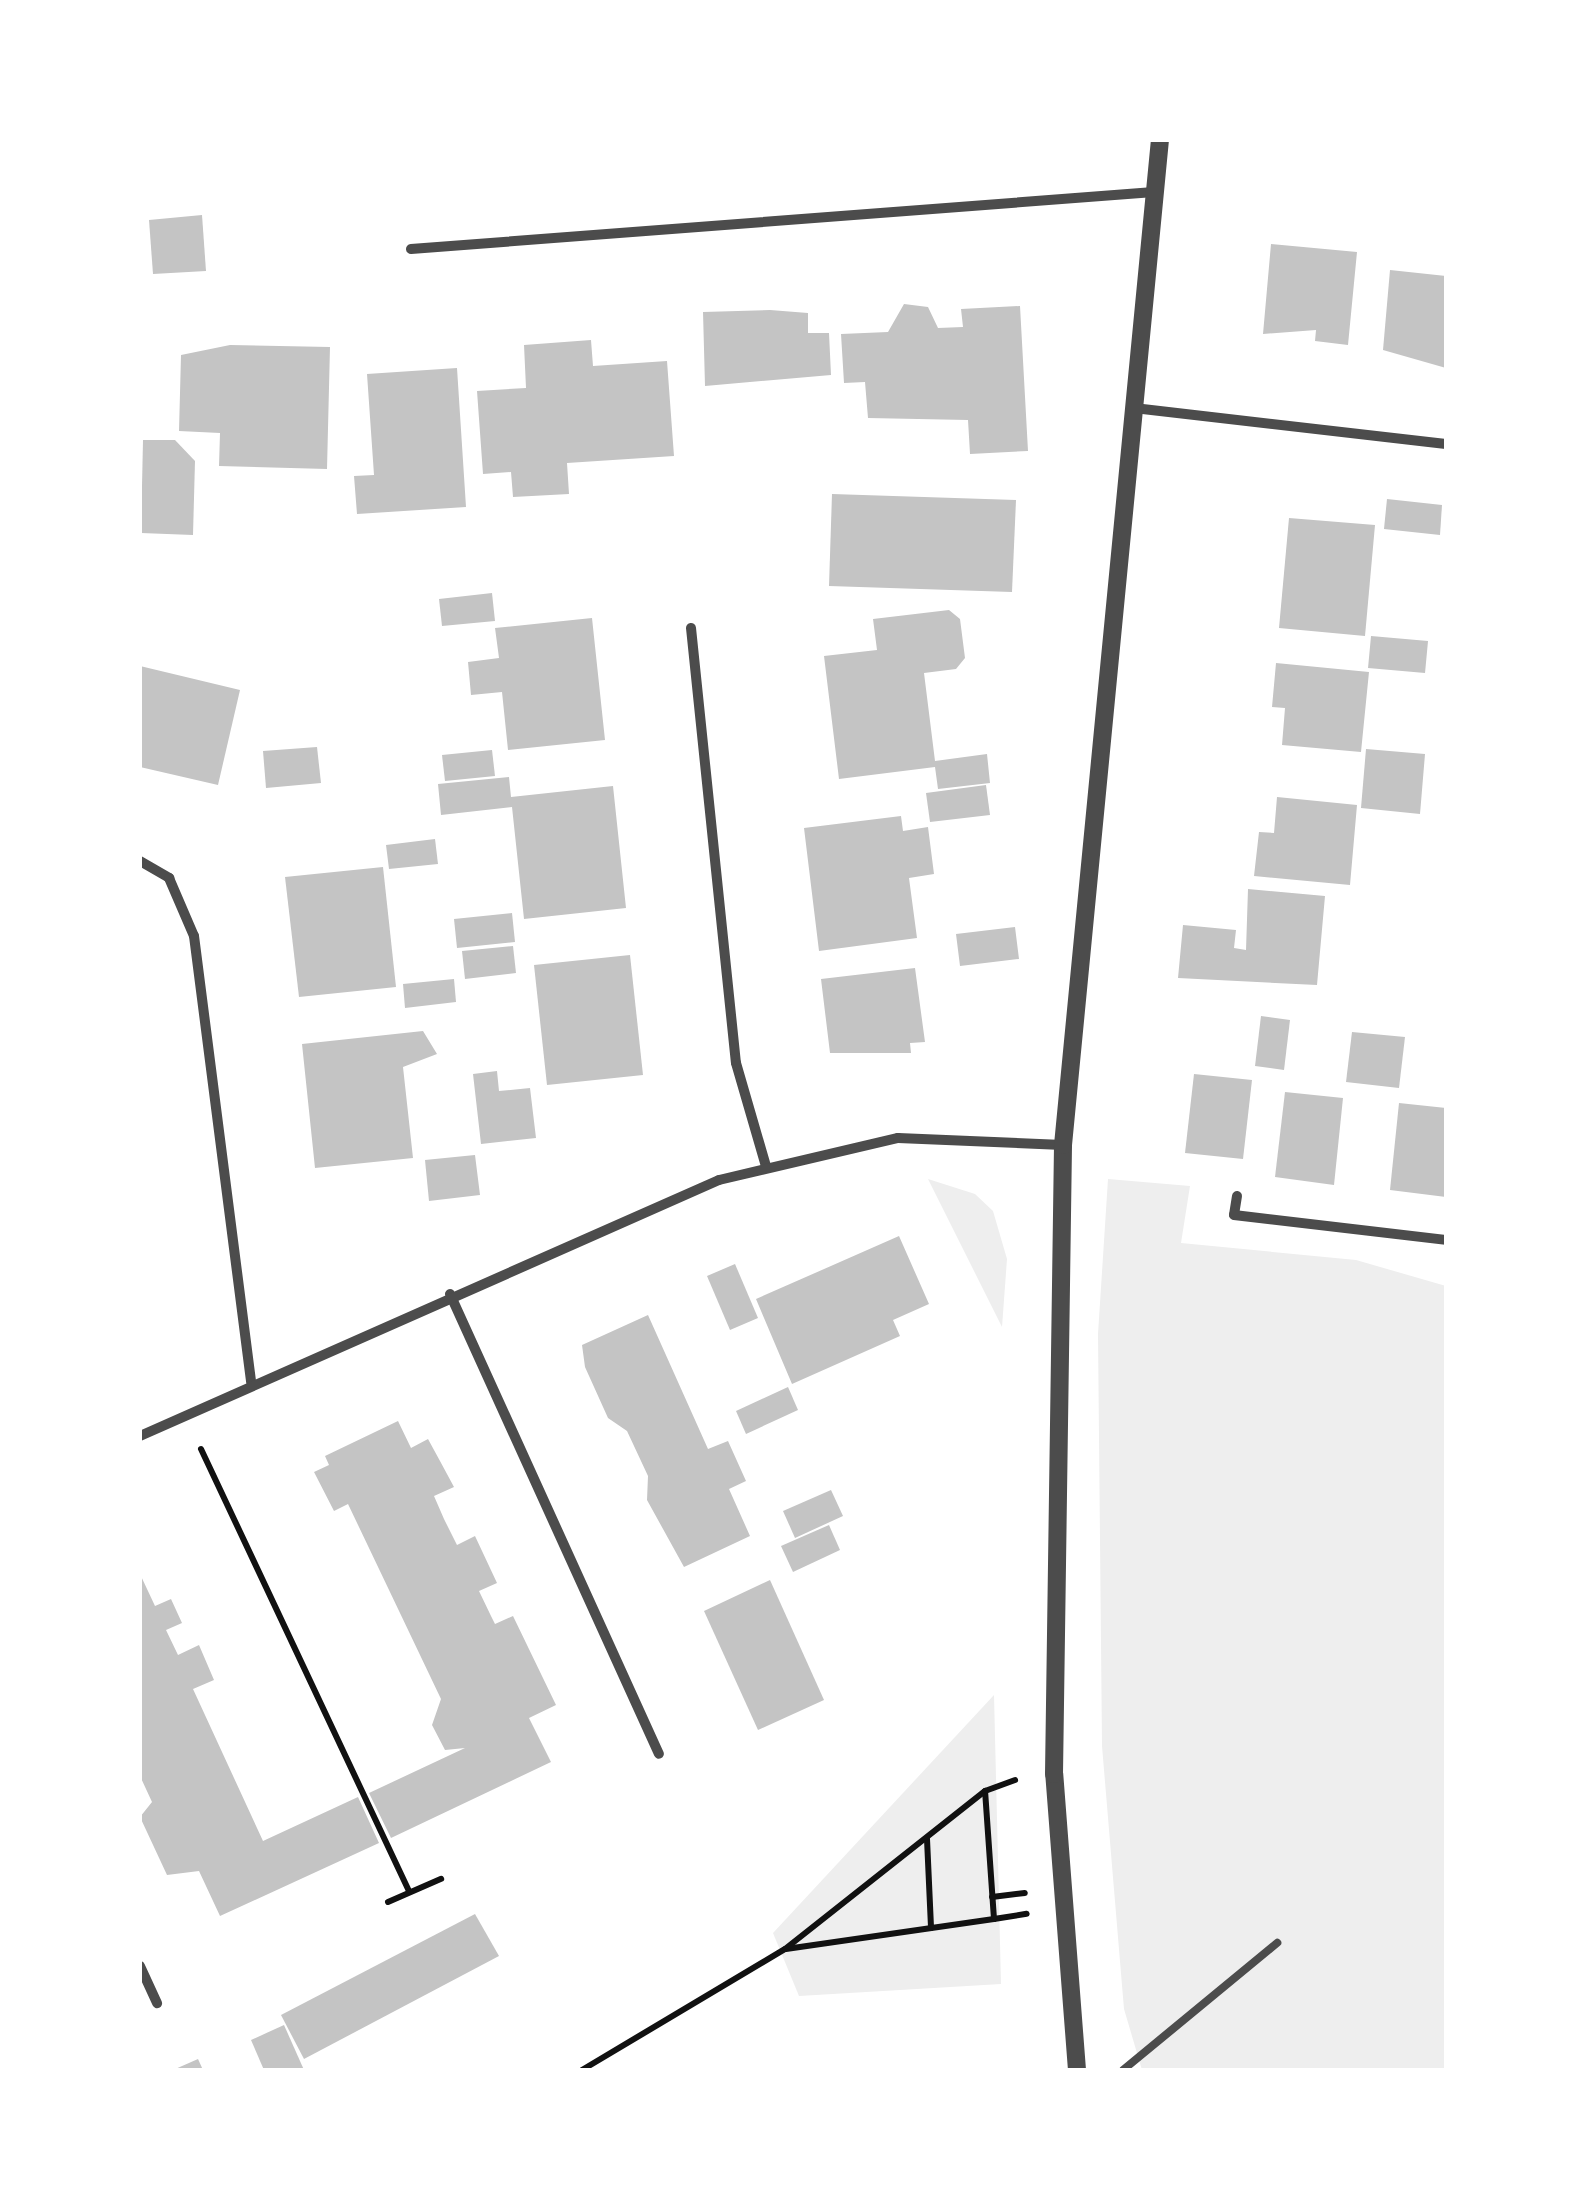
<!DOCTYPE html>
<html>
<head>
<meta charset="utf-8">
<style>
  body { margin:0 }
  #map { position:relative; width:1586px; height:2210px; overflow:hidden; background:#fff; font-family:Quicksand,sans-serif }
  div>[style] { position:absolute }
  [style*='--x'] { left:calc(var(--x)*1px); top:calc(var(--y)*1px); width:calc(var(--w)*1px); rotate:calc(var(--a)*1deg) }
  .green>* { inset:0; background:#eee }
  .building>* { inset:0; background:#c4c4c4 }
  .path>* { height:6px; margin:-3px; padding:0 3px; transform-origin:3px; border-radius:3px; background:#111 }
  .service>* { height:8px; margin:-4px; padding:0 4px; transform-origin:4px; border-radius:4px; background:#4c4c4c }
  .minor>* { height:10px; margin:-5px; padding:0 5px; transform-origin:5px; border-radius:5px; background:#4c4c4c }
  .tertiary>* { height:18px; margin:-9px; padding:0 9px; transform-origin:9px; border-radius:9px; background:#4c4c4c }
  span { translate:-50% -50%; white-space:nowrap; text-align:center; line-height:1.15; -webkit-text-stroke:8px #fff; paint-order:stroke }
  .frame { position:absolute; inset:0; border:142px solid #fff; pointer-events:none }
</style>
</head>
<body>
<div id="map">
  <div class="green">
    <i style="clip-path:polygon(928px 1179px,975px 1194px,993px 1211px,1007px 1259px,1002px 1327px)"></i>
    <i style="clip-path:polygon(1108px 1179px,1190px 1186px,1181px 1243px,1356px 1260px,1446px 1286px,1446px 2070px,1142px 2070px,1124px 2009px,1102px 1746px,1098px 1334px)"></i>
    <i style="clip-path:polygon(994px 1695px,1001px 1984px,799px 1996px,773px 1933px)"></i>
  </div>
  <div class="building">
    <i style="clip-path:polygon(202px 215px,206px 271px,153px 274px,149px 220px)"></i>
    <i style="clip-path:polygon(1271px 244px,1357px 252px,1348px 345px,1315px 341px,1316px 330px,1263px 334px)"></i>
    <i style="clip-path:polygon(1390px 270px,1446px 276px,1446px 368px,1383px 350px)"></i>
    <i style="clip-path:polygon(904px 304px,928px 307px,938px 328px,963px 327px,961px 309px,1020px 306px,1028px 451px,970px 454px,968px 420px,868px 418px,865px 382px,844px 383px,841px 334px,888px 332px)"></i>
    <i style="clip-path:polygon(770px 310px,808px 313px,808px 333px,829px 333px,831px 375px,705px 386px,703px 312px)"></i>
    <i style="clip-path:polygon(591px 340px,593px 366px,667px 361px,674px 456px,567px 463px,569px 494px,513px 497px,511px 472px,483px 474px,477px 391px,526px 388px,524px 345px)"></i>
    <i style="clip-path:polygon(230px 345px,330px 347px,327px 469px,219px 466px,220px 433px,179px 431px,181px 355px)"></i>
    <i style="clip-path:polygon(457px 368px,466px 507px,357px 514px,354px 476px,374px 475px,367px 374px)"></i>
    <i style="clip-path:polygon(143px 440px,175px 440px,195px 461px,193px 535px,141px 533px)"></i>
    <i style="clip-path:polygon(832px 494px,1016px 500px,1012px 592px,829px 586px)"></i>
    <i style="clip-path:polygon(1387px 499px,1442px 505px,1440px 535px,1384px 529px)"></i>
    <i style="clip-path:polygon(1289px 518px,1375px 525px,1365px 636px,1279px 628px)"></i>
    <i style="clip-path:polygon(492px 593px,495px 621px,442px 626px,439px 599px)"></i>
    <i style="clip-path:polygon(949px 610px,960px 619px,965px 658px,956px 669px,924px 673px,935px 761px,987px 754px,990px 783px,938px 789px,935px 767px,839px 779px,824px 656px,877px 650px,873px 619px)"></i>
    <i style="clip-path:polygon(592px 618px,605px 740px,508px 750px,502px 692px,471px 695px,468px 662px,499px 658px,495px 628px)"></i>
    <i style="clip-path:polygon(1371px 636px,1428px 641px,1425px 673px,1368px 668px)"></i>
    <i style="clip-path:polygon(1276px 663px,1369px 672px,1361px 752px,1282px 745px,1285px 708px,1272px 707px)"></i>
    <i style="clip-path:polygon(140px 666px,240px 690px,218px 785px,140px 767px)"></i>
    <i style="clip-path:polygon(317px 747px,321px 783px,266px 788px,263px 751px)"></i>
    <i style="clip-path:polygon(1366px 749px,1425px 754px,1420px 814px,1361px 808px)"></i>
    <i style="clip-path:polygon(492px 750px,495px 776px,445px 781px,442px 755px)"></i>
    <i style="clip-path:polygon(509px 777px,511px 797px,613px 786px,626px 908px,524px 919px,512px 807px,441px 815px,438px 784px)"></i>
    <i style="clip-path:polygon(986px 785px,990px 815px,930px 822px,926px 793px)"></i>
    <i style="clip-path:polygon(1277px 797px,1357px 805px,1350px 885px,1254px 876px,1259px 832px,1274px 833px)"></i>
    <i style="clip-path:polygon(901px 816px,903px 831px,928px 827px,934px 874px,909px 878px,917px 938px,819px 951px,804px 828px)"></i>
    <i style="clip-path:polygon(435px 839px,438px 864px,389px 869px,386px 845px)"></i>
    <i style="clip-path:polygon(383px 867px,396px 987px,299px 997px,285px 877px)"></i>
    <i style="clip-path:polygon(1248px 889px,1325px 896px,1317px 985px,1178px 978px,1183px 925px,1236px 930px,1234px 948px,1246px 950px)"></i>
    <i style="clip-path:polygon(512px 913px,515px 942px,457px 948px,454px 919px)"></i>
    <i style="clip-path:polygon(1015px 927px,1019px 959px,960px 966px,956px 934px)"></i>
    <i style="clip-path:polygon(513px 946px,516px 973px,465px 979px,462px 951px)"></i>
    <i style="clip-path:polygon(630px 955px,643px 1075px,547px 1085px,534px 965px)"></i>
    <i style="clip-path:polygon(915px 968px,925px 1042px,910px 1043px,911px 1053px,830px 1053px,821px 979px)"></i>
    <i style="clip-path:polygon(454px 979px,456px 1002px,405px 1008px,403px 984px)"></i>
    <i style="clip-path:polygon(1261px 1016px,1290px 1020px,1284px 1070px,1255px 1066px)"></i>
    <i style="clip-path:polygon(423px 1031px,437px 1054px,403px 1067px,413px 1158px,315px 1168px,302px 1044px)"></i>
    <i style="clip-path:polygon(1352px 1032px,1405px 1037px,1399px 1088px,1346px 1082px)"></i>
    <i style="clip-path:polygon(497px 1071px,499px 1091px,530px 1088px,536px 1138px,481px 1144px,473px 1074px)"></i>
    <i style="clip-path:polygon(1194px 1074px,1252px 1080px,1243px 1159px,1185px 1153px)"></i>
    <i style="clip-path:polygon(1285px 1092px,1343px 1098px,1334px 1185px,1275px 1177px)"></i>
    <i style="clip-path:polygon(1399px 1103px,1446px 1108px,1446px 1197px,1390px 1190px)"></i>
    <i style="clip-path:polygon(475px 1155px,480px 1195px,429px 1201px,425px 1160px)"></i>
    <i style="clip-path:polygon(899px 1236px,929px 1304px,893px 1320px,900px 1336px,792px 1384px,756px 1299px)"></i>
    <i style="clip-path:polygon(735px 1264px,758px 1318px,730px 1330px,707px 1276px)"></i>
    <i style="clip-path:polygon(648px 1315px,708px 1449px,728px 1441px,746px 1481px,729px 1489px,750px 1536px,684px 1567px,647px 1500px,648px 1476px,627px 1431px,608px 1418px,585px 1367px,582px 1345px)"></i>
    <i style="clip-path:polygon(788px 1387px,798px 1410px,746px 1434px,736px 1411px)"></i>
    <i style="clip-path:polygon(398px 1421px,411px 1448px,428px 1439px,440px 1461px,454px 1487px,434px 1496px,444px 1519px,457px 1545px,475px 1536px,497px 1583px,479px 1591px,491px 1616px,495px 1624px,513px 1616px,556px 1705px,529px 1718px,551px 1762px,391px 1838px,369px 1793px,465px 1748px,445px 1750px,432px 1725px,441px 1699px,348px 1504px,334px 1511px,314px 1472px,329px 1465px,325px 1456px)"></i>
    <i style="clip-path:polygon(831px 1490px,843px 1516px,795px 1538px,783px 1511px)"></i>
    <i style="clip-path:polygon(829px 1525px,840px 1550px,793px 1572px,781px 1546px)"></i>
    <i style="clip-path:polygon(140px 1574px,155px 1606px,171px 1599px,182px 1623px,166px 1630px,178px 1655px,199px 1645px,214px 1680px,193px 1689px,263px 1841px,358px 1797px,379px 1843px,220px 1916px,199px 1871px,167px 1875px,140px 1817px,152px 1802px,140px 1776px)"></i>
    <i style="clip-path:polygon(770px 1580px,824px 1700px,758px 1730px,704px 1611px)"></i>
    <i style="clip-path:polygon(475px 1914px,499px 1956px,304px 2059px,281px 2015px)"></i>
    <i style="clip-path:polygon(284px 2025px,304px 2070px,264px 2070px,251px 2040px)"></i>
    <i style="clip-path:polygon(198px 2059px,203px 2070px,173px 2070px)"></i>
  </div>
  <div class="path">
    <i style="--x:201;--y:1449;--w:489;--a:64.8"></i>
    <i style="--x:927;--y:1839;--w:89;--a:87.4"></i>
    <i style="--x:992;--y:1897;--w:33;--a:-7"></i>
    <i style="--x:388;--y:1902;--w:58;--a:-23.5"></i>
    <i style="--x:994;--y:1919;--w:33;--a:-9"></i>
    <i style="--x:786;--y:1949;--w:210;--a:-8.2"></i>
    <i style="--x:994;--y:1919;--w:128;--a:-94"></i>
    <i style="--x:582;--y:2070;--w:236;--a:-30.8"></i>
    <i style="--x:785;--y:1949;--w:255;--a:-38.3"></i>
    <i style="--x:985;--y:1791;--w:32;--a:-20"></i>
  </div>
  <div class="service">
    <i style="--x:1123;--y:2070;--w:200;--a:-39.5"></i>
  </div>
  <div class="minor">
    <i style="--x:411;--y:249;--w:745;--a:-4.39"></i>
    <i style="--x:1134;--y:408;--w:314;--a:6.6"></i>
    <i style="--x:691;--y:628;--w:437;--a:84.1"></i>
    <i style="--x:736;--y:1063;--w:107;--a:73.8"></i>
    <i style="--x:140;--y:861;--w:34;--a:30"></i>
    <i style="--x:169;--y:878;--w:63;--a:66.7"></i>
    <i style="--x:194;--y:936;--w:450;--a:82.7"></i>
    <i style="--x:1237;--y:1196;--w:19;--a:99"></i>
    <i style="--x:1234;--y:1215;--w:213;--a:6.7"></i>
    <i style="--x:450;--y:1294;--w:505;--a:65.57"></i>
    <i style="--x:140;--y:1436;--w:633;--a:-23.85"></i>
    <i style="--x:719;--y:1180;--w:184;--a:-13.2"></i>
    <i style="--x:898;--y:1138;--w:165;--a:2.4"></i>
    <i style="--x:140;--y:1966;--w:41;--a:65.3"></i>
  </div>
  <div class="tertiary">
    <i style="--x:1077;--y:2070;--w:297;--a:-94.4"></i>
    <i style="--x:1054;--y:1774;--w:629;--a:-89.18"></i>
    <i style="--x:1063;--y:1145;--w:1010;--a:-84.49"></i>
  </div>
  <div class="frame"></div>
</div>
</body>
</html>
